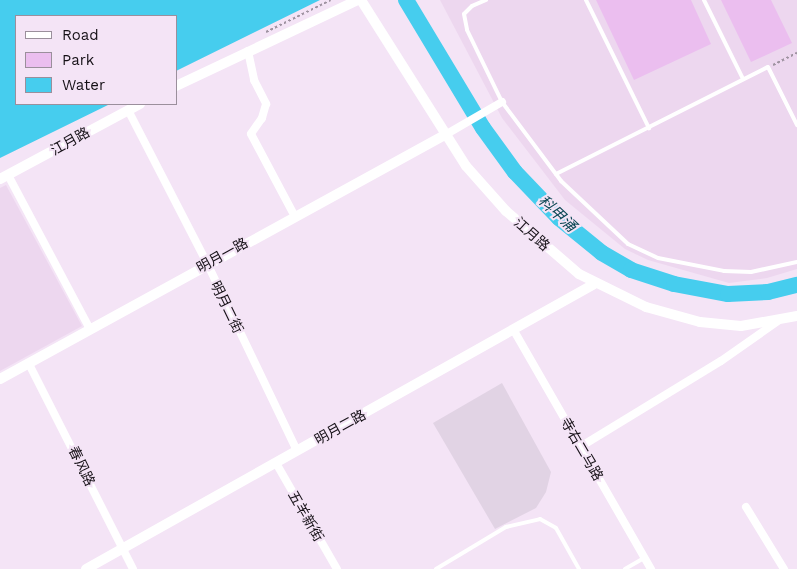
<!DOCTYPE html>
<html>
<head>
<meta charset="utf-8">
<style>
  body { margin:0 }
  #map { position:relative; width:797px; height:569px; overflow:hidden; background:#f4e4f6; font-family:"Work Sans","Noto Sans SC",sans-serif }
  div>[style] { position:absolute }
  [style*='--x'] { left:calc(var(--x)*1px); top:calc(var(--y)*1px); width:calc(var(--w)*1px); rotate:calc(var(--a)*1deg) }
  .built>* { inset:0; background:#edd7ef }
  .education>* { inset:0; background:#e1d3e4 }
  .green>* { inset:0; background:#ebbeef }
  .water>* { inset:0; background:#46cdee }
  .river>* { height:16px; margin:-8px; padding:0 8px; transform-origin:8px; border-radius:8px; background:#46cdee }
  .path>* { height:2px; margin-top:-1px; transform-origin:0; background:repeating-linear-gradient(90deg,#9f93a1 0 2.5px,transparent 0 5px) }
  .service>* { height:4px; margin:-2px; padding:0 2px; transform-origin:2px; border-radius:2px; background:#fff }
  .minor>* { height:8px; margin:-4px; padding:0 4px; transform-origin:4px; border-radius:4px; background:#fff }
  .tertiary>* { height:10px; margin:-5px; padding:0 5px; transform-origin:5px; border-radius:5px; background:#fff }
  span { translate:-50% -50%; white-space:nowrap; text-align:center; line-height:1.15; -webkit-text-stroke:4px #f4e4f6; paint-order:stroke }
  .street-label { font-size:14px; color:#151016 }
  .water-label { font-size:15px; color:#0b4754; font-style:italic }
  .legend { position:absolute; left:15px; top:15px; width:162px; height:90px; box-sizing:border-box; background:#f4e4f6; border:1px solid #9b8f9c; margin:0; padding:6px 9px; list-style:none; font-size:15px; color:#151016 }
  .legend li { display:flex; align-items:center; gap:10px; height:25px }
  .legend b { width:25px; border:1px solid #9b8f9c }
</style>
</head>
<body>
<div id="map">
  <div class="built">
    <i style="clip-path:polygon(440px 0,797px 0,797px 269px,767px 278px,729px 283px,648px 260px,625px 249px,565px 200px,502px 118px)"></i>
    <i style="clip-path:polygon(6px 185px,82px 326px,0 371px,0 188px)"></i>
  </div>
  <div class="education">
    <i style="clip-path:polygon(502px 383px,551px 472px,546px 492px,536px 508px,495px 529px,433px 423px)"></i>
  </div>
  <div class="green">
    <i style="clip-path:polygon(596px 0,691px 0,711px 44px,634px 80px)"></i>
    <i style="clip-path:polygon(721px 0,771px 0,792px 43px,751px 62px)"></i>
  </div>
  <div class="water">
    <i style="clip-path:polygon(0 0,320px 0,176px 71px,176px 16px,16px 16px,16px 104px,110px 104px,0 158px)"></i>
  </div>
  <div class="river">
    <i style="--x:406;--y:0;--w:149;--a:59"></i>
    <i style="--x:483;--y:128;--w:54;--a:54"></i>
    <i style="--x:515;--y:172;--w:64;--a:46.3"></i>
    <i style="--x:559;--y:218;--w:55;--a:39.1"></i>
    <i style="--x:602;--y:253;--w:34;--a:30"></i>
    <i style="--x:631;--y:270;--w:45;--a:18"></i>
    <i style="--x:674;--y:284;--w:55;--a:10.5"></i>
    <i style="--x:728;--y:294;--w:40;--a:-2.9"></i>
    <i style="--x:768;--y:292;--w:30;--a:-14"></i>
  </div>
  <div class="path">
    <i style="--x:266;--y:32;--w:72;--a:-26.2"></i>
    <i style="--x:773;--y:65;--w:27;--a:-27"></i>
  </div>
  <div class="service">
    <i style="--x:486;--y:0;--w:15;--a:157"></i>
    <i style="--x:472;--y:6;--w:11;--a:135"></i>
    <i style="--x:464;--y:14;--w:16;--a:79"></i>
    <i style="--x:467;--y:30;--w:80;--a:64.1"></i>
    <i style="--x:502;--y:102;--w:99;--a:53.2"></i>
    <i style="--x:561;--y:181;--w:92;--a:43.2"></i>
    <i style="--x:628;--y:244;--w:33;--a:25"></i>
    <i style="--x:658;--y:258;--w:67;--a:11.1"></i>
    <i style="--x:724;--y:271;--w:27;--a:2"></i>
    <i style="--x:751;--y:272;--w:47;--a:-12.3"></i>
    <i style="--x:586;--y:0;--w:143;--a:63.8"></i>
    <i style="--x:704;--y:0;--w:88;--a:63.7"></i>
    <i style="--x:556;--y:174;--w:237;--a:-26.8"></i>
    <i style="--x:768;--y:67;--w:65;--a:63.4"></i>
    <i style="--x:436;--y:569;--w:82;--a:-31"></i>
    <i style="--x:506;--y:527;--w:35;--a:-13"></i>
    <i style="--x:540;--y:519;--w:18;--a:29"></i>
    <i style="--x:556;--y:528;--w:47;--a:60.7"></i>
    <i style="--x:625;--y:569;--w:22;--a:-30"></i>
  </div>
  <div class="minor">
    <i style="--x:248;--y:51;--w:30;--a:78"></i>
    <i style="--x:254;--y:80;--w:27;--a:63"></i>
    <i style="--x:266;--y:104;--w:15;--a:106"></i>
    <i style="--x:262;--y:118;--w:19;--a:125"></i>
    <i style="--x:251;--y:134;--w:92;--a:62"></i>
    <i style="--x:128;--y:110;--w:172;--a:62.7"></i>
    <i style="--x:207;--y:263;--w:208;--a:64.4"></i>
    <i style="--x:445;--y:135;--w:66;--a:-30.1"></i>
    <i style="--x:8;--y:175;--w:174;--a:62"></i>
    <i style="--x:513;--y:329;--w:277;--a:60.1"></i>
    <i style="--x:29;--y:364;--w:230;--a:63.1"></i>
    <i style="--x:580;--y:447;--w:165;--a:-31.4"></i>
    <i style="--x:721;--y:361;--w:70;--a:-35.1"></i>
    <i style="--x:276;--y:463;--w:122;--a:60.1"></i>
    <i style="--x:746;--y:507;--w:73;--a:58.5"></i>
  </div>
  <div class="tertiary">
    <i style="--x:361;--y:0;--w:196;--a:57.7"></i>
    <i style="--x:466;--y:166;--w:60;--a:48.4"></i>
    <i style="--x:506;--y:211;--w:96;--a:40.8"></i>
    <i style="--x:579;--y:274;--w:75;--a:26.2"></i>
    <i style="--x:646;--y:307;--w:56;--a:15.5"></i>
    <i style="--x:700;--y:322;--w:41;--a:5.6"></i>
    <i style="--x:741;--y:326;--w:57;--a:-10.1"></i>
    <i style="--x:176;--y:86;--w:201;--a:-25.3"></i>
    <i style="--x:0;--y:179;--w:159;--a:-28.2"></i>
    <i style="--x:0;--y:379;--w:508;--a:-28.74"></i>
    <i style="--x:86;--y:569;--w:582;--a:-29.29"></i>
  </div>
  <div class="street-label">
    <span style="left:70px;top:141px;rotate:-29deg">江月路</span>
    <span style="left:532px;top:234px;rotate:42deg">江月路</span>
    <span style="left:222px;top:255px;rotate:-29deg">明月一路</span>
    <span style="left:227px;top:307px;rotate:64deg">明月二街</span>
    <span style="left:340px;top:427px;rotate:-29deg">明月二路</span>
    <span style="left:582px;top:449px;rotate:60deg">寺右二马路</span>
    <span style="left:82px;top:466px;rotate:64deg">春风路</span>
    <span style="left:306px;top:516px;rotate:60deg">五羊新街</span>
  </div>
  <div class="water-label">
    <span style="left:557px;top:214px;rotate:43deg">科甲涌</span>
  </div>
  <ul class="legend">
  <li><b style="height:6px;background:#fff"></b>Road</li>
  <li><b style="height:14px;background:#ebbeef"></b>Park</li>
  <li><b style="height:14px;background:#46cdee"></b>Water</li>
  </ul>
</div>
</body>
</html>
